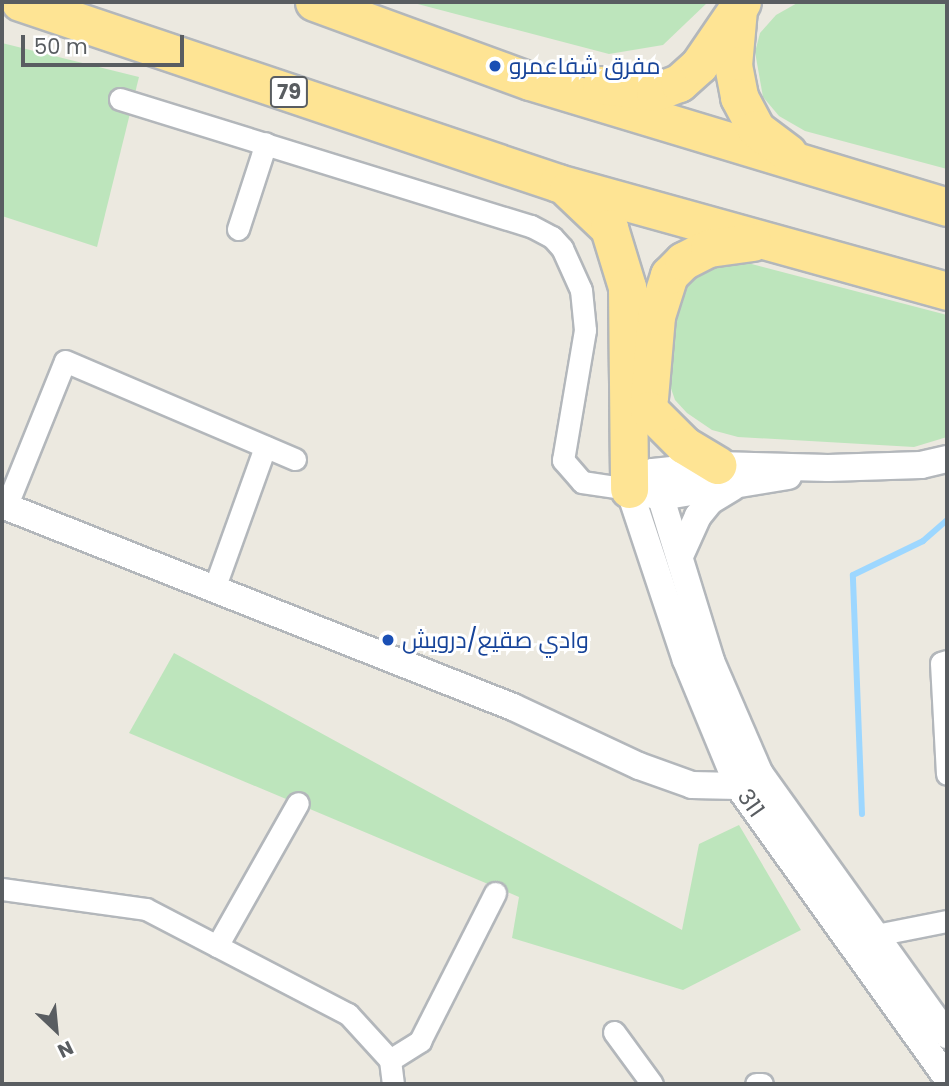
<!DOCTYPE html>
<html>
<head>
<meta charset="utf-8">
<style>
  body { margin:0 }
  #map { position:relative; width:949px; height:1086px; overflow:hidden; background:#ece9e0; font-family:Poppins,Cairo,sans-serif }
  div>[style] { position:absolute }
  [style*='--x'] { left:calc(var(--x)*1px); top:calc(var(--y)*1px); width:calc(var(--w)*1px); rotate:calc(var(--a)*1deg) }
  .green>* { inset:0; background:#bde5bc }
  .stream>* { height:6px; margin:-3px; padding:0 3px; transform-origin:3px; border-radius:3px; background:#9dd7ff }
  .roads { filter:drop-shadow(2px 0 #b3b7bb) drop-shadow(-2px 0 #b3b7bb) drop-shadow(0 2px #b3b7bb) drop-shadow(0 -2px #b3b7bb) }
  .minor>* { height:21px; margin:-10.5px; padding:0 10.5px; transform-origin:10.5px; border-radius:10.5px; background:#fff }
  .tertiary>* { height:26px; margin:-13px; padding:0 13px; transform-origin:13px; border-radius:13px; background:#fff }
  .trunk>* { height:37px; margin:-18.5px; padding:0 18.5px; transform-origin:18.5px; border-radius:18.5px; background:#fee494 }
  .dots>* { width:19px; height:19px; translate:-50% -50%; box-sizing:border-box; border:4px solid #fff; border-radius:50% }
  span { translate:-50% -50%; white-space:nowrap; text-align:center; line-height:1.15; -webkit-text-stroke:6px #fff; paint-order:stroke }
  .shield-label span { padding:2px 5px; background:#fff; border:2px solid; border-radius:5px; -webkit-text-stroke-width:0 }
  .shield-label { font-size:21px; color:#595d61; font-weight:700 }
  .transit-label { font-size:23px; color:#164399 }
  .left { translate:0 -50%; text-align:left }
  .street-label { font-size:23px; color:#595d61 }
  .frame { position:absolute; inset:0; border:4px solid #595d61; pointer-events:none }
  .north { position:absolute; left:21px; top:995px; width:70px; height:70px; -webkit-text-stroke:5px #fff; paint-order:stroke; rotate:154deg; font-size:19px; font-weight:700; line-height:28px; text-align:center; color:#595d61 }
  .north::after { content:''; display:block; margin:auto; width:24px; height:32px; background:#595d61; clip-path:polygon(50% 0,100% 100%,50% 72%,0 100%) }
  .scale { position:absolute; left:21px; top:35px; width:163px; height:32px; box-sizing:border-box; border:4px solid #595d61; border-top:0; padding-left:9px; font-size:21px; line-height:24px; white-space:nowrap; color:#595d61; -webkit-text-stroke:5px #fff; paint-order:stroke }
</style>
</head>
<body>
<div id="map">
  <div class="green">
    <i style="clip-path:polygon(410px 2px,708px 2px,663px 45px,609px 54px)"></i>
    <i style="clip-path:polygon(799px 2px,947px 3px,947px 169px,805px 131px,779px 116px,763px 97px,755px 52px,760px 33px,776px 15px)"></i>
    <i style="clip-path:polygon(2px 43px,139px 77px,97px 247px,2px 216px)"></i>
    <i style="clip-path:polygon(740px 261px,947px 315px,947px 437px,914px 447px,738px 437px,712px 430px,687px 413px,675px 400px,667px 377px,669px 308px,692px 269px)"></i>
    <i style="clip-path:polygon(174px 653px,682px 930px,699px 844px,739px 825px,801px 930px,683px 990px,512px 938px,519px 897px,129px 733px)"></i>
  </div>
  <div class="stream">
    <i style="--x:862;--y:814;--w:239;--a:-92.2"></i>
    <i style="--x:853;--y:575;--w:78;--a:-25.9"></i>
    <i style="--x:923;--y:541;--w:32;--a:-41"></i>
  </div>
  <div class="roads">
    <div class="minor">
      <i style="--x:120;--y:99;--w:430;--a:17.2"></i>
      <i style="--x:531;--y:226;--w:24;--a:28"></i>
      <i style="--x:552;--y:237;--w:15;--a:48"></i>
      <i style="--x:562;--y:248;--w:46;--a:65.7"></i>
      <i style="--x:581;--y:290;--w:40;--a:84.3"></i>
      <i style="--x:585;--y:330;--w:132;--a:99.6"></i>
      <i style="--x:563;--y:460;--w:29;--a:49"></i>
      <i style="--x:582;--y:482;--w:48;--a:8.5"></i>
      <i style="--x:238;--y:229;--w:90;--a:-72"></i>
      <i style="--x:6;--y:507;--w:157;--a:-68"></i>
      <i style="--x:65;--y:361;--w:250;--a:23.1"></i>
      <i style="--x:215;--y:586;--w:148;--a:-70.2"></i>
      <i style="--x:947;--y:661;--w:6;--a:162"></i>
      <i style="--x:941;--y:663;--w:111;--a:86.9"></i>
      <i style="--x:2;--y:889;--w:145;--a:7.9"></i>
      <i style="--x:146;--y:909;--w:228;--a:27.5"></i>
      <i style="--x:348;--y:1014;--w:62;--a:47.6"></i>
      <i style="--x:390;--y:1060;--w:24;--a:83"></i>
      <i style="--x:865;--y:943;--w:14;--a:-36"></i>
      <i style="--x:876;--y:935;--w:72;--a:-11.2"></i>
      <i style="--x:217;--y:946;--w:164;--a:-60.5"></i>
      <i style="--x:614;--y:1032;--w:64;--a:53.8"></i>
      <i style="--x:390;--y:1060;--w:36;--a:-32"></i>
      <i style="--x:420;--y:1041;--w:166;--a:-63.1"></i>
      <i style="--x:756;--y:1084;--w:6;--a:0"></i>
    </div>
    <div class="tertiary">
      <i style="--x:653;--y:472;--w:198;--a:72.9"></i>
      <i style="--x:711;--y:661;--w:123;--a:66.6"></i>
      <i style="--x:760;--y:774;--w:321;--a:54.4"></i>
      <i style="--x:639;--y:482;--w:17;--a:-36"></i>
      <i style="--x:653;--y:472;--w:64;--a:-6.2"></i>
      <i style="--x:717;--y:465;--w:111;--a:1.5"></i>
      <i style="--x:828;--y:468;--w:93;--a:-1.8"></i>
      <i style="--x:921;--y:465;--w:27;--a:-13"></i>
      <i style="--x:629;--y:489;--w:180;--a:71.6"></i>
      <i style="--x:686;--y:660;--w:136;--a:67.6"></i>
      <i style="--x:738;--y:786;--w:359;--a:54.4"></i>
      <i style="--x:644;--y:493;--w:17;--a:13"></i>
      <i style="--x:661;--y:497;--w:129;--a:-9.4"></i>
      <i style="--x:2;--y:505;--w:549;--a:21.57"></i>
      <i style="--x:513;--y:707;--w:139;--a:25.1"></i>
      <i style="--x:639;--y:766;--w:56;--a:19.7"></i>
      <i style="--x:692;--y:785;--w:46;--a:1.2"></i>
      <i style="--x:738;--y:786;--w:25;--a:-29"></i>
      <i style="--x:680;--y:556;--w:44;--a:-65.8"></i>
      <i style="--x:698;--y:516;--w:19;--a:-51"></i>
      <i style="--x:710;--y:501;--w:26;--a:-31"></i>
    </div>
    <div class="trunk">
      <i style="--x:20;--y:2;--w:568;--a:18.59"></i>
      <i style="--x:558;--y:183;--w:404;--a:15.5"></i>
      <i style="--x:314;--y:2;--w:230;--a:20.1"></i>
      <i style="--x:530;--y:81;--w:436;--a:16.8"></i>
      <i style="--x:738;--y:9;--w:56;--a:95.1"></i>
      <i style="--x:733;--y:65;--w:33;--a:79"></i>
      <i style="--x:739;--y:97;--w:36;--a:62"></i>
      <i style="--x:756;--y:129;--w:40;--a:37"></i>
      <i style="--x:601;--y:85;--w:54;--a:7.4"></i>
      <i style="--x:655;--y:92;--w:26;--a:-21"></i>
      <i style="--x:679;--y:83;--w:27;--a:-42"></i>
      <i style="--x:699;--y:65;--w:76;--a:-55.7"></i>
      <i style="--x:568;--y:189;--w:57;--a:43.6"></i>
      <i style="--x:609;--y:228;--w:62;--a:73"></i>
      <i style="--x:627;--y:287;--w:202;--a:89.4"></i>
      <i style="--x:649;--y:398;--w:82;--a:-85.1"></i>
      <i style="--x:656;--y:316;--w:43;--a:-72.4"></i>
      <i style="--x:669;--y:275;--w:20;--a:-45"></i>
      <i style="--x:683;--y:261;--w:29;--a:-27"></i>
      <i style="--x:709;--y:248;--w:44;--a:-7.8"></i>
      <i style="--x:649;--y:410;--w:49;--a:45"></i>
      <i style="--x:684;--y:445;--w:39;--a:31"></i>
    </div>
  </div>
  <div class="dots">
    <i style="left:495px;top:66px;background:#1a4fb4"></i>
    <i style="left:388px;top:640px;background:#1a4fb4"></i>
  </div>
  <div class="shield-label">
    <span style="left:289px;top:92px">79</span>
  </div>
  <div class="transit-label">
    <span class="left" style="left:509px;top:66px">مفرق شفاعمرو</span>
    <span class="left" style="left:402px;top:640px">وادي صقيع/درويش</span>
  </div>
  <div class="street-label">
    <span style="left:751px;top:803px;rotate:55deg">311</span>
  </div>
  <div class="frame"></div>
  <div class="north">N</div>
  <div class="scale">50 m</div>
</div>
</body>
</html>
